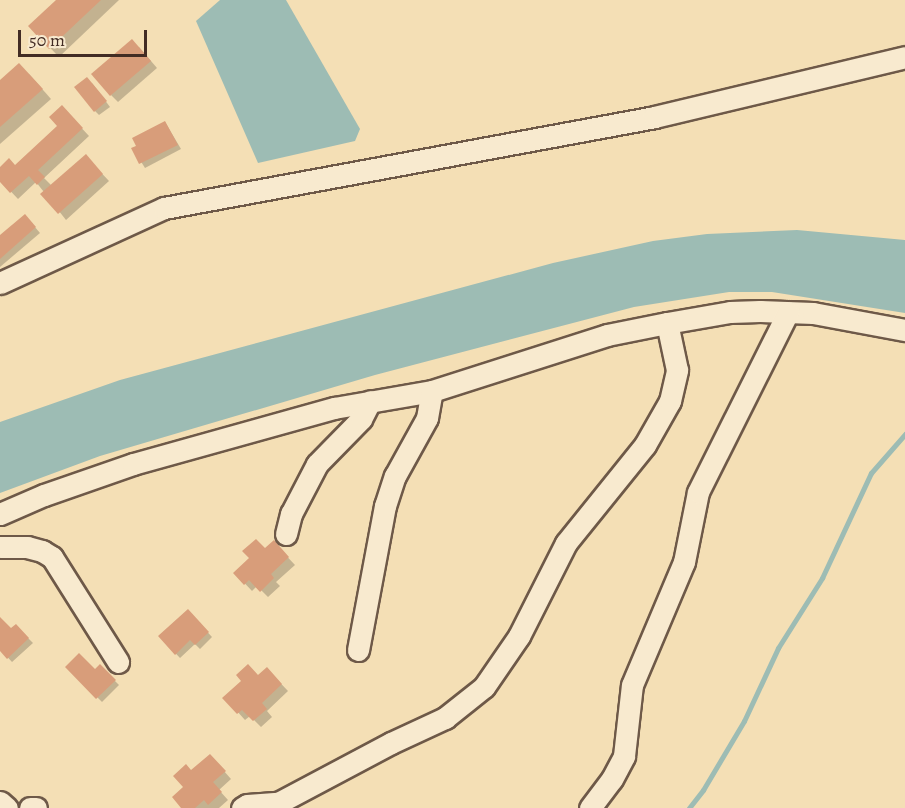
<!DOCTYPE html>
<html>
<head>
<meta charset="utf-8">
<style>
  body { margin:0 }
  #map { position:relative; width:905px; height:808px; overflow:hidden; background:#f4dfb5; font-family:Alegreya,serif }
  div>[style] { position:absolute }
  [style*='--x'] { left:calc(var(--x)*1px); top:calc(var(--y)*1px); width:calc(var(--w)*1px); rotate:calc(var(--a)*1deg) }
  .water>* { inset:0; background:#9dbcb4 }
  .shadow>* { inset:0; background:#0003 }
  .stream>* { height:5px; margin:-2.5px; padding:0 2.5px; transform-origin:2.5px; border-radius:2.5px; background:#9dbcb4 }
  .building>* { inset:0; background:#d89d7a }
  .roads { filter:drop-shadow(2px 0 #6e5948) drop-shadow(-2px 0 #6e5948) drop-shadow(0 2px #6e5948) drop-shadow(0 -2px #6e5948) }
  .street>* { height:21px; margin:-10.5px; padding:0 10.5px; transform-origin:10.5px; border-radius:10.5px; background:#f8eacf }
  span { translate:-50% -50%; white-space:nowrap; text-align:center; line-height:1.15; -webkit-text-stroke:5px #f8eacf; paint-order:stroke }
  .scale { position:absolute; left:18px; top:30px; width:129px; height:27px; box-sizing:border-box; border:3px solid #422c24; border-top:0; padding-left:8px; font-size:18px; line-height:21px; white-space:nowrap; color:#422c24; -webkit-text-stroke:4px #f8eacf; paint-order:stroke }
</style>
</head>
<body>
<div id="map">
  <div class="water">
    <i style="clip-path:polygon(220px 0,286px 0,360px 129px,355px 141px,258px 163px,196px 21px)"></i>
    <i style="clip-path:polygon(797px 230px,905px 240px,905px 313px,772px 292px,729px 292px,634px 307px,375px 375px,100px 456px,0 493px,0 422px,120px 380px,553px 263px,653px 241px,707px 234px)"></i>
  </div>
  <div class="shadow">
    <i style="clip-path:polygon(58px 0,119px 0,59px 57px,30px 27px)"></i>
    <i style="clip-path:polygon(139px 47px,157px 68px,118px 102px,111px 95px)"></i>
    <i style="clip-path:polygon(29px 74px,51px 99px,0 144px,0 82px)"></i>
    <i style="clip-path:polygon(92px 83px,110px 107px,99px 115px,95px 111px)"></i>
    <i style="clip-path:polygon(62px 107px,89px 136px,44px 178px,52px 186px,92px 163px,109px 181px,66px 220px,36px 182px,18px 199px,0 180px,0 169px,16px 167px,60px 126px)"></i>
    <i style="clip-path:polygon(165px 122px,181px 149px,145px 168px,133px 149px)"></i>
    <i style="clip-path:polygon(29px 220px,40px 233px,0 267px,0 237px)"></i>
    <i style="clip-path:polygon(280px 549px,295px 565px,276px 582px,280px 586px,268px 597px,257px 586px,252px 591px,235px 573px,265px 550px)"></i>
    <i style="clip-path:polygon(188px 611px,212px 637px,200px 649px,195px 644px,180px 658px,160px 637px)"></i>
    <i style="clip-path:polygon(0 618px,11px 630px,16px 626px,33px 643px,12px 662px,0 649px)"></i>
    <i style="clip-path:polygon(100px 666px,119px 685px,102px 702px,67px 667px,95px 671px)"></i>
    <i style="clip-path:polygon(267px 669px,288px 691px,267px 711px,272px 717px,261px 727px,250px 716px,245px 720px,225px 698px)"></i>
    <i style="clip-path:polygon(216px 762px,231px 779px,219px 790px,228px 800px,219px 808px,183px 808px,185px 787px,191px 772px)"></i>
  </div>
  <div class="stream">
    <i style="--x:689;--y:808;--w:23;--a:-52"></i>
    <i style="--x:703;--y:790;--w:80;--a:-59.3"></i>
    <i style="--x:744;--y:721;--w:81;--a:-65"></i>
    <i style="--x:778;--y:648;--w:83;--a:-57.8"></i>
    <i style="--x:822;--y:578;--w:116;--a:-65"></i>
    <i style="--x:871;--y:473;--w:52;--a:-48.9"></i>
  </div>
  <div class="building">
    <i style="clip-path:polygon(56px 0,101px 0,49px 49px,28px 26px)"></i>
    <i style="clip-path:polygon(132px 39px,151px 61px,110px 96px,91px 74px)"></i>
    <i style="clip-path:polygon(19px 63px,43px 89px,0 127px,0 80px)"></i>
    <i style="clip-path:polygon(87px 77px,107px 101px,94px 112px,74px 87px)"></i>
    <i style="clip-path:polygon(62px 105px,83px 128px,38px 170px,45px 177px,37px 185px,29px 176px,10px 193px,0 182px,0 167px,9px 158px,15px 165px,57px 126px,49px 117px)"></i>
    <i style="clip-path:polygon(165px 121px,178px 145px,139px 164px,131px 148px,136px 146px,132px 138px)"></i>
    <i style="clip-path:polygon(86px 154px,103px 174px,58px 214px,40px 194px)"></i>
    <i style="clip-path:polygon(25px 214px,36px 227px,0 259px,0 235px)"></i>
    <i style="clip-path:polygon(256px 539px,265px 548px,274px 540px,289px 557px,271px 574px,274px 578px,260px 592px,249px 580px,244px 585px,233px 573px,249px 558px,242px 551px)"></i>
    <i style="clip-path:polygon(188px 609px,209px 632px,195px 645px,190px 640px,175px 655px,158px 636px)"></i>
    <i style="clip-path:polygon(0 617px,11px 628px,16px 624px,29px 638px,7px 659px,0 651px)"></i>
    <i style="clip-path:polygon(79px 653px,95px 669px,100px 664px,116px 680px,96px 699px,65px 667px)"></i>
    <i style="clip-path:polygon(248px 664px,258px 675px,267px 667px,282px 684px,262px 703px,267px 709px,253px 721px,242px 710px,237px 714px,222px 698px,241px 681px,236px 675px)"></i>
    <i style="clip-path:polygon(210px 754px,226px 771px,213px 782px,222px 792px,208px 805px,204px 800px,195px 808px,181px 808px,172px 797px,183px 787px,173px 776px,186px 764px,191px 770px)"></i>
  </div>
  <div class="roads">
    <div class="street">
      <i style="--x:0;--y:283;--w:180;--a:-24.6"></i>
      <i style="--x:164;--y:208;--w:498;--a:-10.5"></i>
      <i style="--x:654;--y:117;--w:258;--a:-13.4"></i>
      <i style="--x:0;--y:514;--w:48;--a:-23.4"></i>
      <i style="--x:44;--y:495;--w:94;--a:-19.2"></i>
      <i style="--x:133;--y:464;--w:209;--a:-15.6"></i>
      <i style="--x:334;--y:408;--w:99;--a:-9.8"></i>
      <i style="--x:432;--y:391;--w:184;--a:-17.7"></i>
      <i style="--x:607;--y:335;--w:61;--a:-11.3"></i>
      <i style="--x:667;--y:323;--w:64;--a:-9.9"></i>
      <i style="--x:730;--y:312;--w:30;--a:-2"></i>
      <i style="--x:760;--y:311;--w:53;--a:2.2"></i>
      <i style="--x:813;--y:313;--w:94;--a:10.5"></i>
      <i style="--x:286;--y:534;--w:21;--a:-76"></i>
      <i style="--x:291;--y:514;--w:56;--a:-62.5"></i>
      <i style="--x:317;--y:464;--w:63;--a:-45.6"></i>
      <i style="--x:361;--y:419;--w:20;--a:-63"></i>
      <i style="--x:0;--y:547;--w:27;--a:0"></i>
      <i style="--x:27;--y:547;--w:16;--a:15"></i>
      <i style="--x:42;--y:551;--w:12;--a:31"></i>
      <i style="--x:52;--y:557;--w:124;--a:57.8"></i>
      <i style="--x:358;--y:650;--w:147;--a:-79.4"></i>
      <i style="--x:385;--y:506;--w:32;--a:-72"></i>
      <i style="--x:395;--y:476;--w:66;--a:-61.1"></i>
      <i style="--x:427;--y:418;--w:27;--a:-80"></i>
      <i style="--x:0;--y:802;--w:9;--a:41"></i>
      <i style="--x:30;--y:808;--w:6;--a:0"></i>
      <i style="--x:242;--y:808;--w:6;--a:-31"></i>
      <i style="--x:247;--y:805;--w:31;--a:-4"></i>
      <i style="--x:278;--y:803;--w:128;--a:-28"></i>
      <i style="--x:391;--y:743;--w:60;--a:-24.8"></i>
      <i style="--x:445;--y:718;--w:50;--a:-38.5"></i>
      <i style="--x:484;--y:687;--w:62;--a:-55.5"></i>
      <i style="--x:519;--y:636;--w:104;--a:-63.2"></i>
      <i style="--x:566;--y:543;--w:126;--a:-51.1"></i>
      <i style="--x:645;--y:445;--w:51;--a:-60.4"></i>
      <i style="--x:670;--y:401;--w:32;--a:-77"></i>
      <i style="--x:677;--y:370;--w:48;--a:-102"></i>
      <i style="--x:590;--y:808;--w:36;--a:-53"></i>
      <i style="--x:612;--y:779;--w:26;--a:-62"></i>
      <i style="--x:624;--y:756;--w:71;--a:-83.6"></i>
      <i style="--x:632;--y:685;--w:134;--a:-67.1"></i>
      <i style="--x:684;--y:562;--w:71;--a:-78.7"></i>
      <i style="--x:698;--y:492;--w:201;--a:-63.4"></i>
    </div>
  </div>
  <div class="scale">50 m</div>
</div>
</body>
</html>
